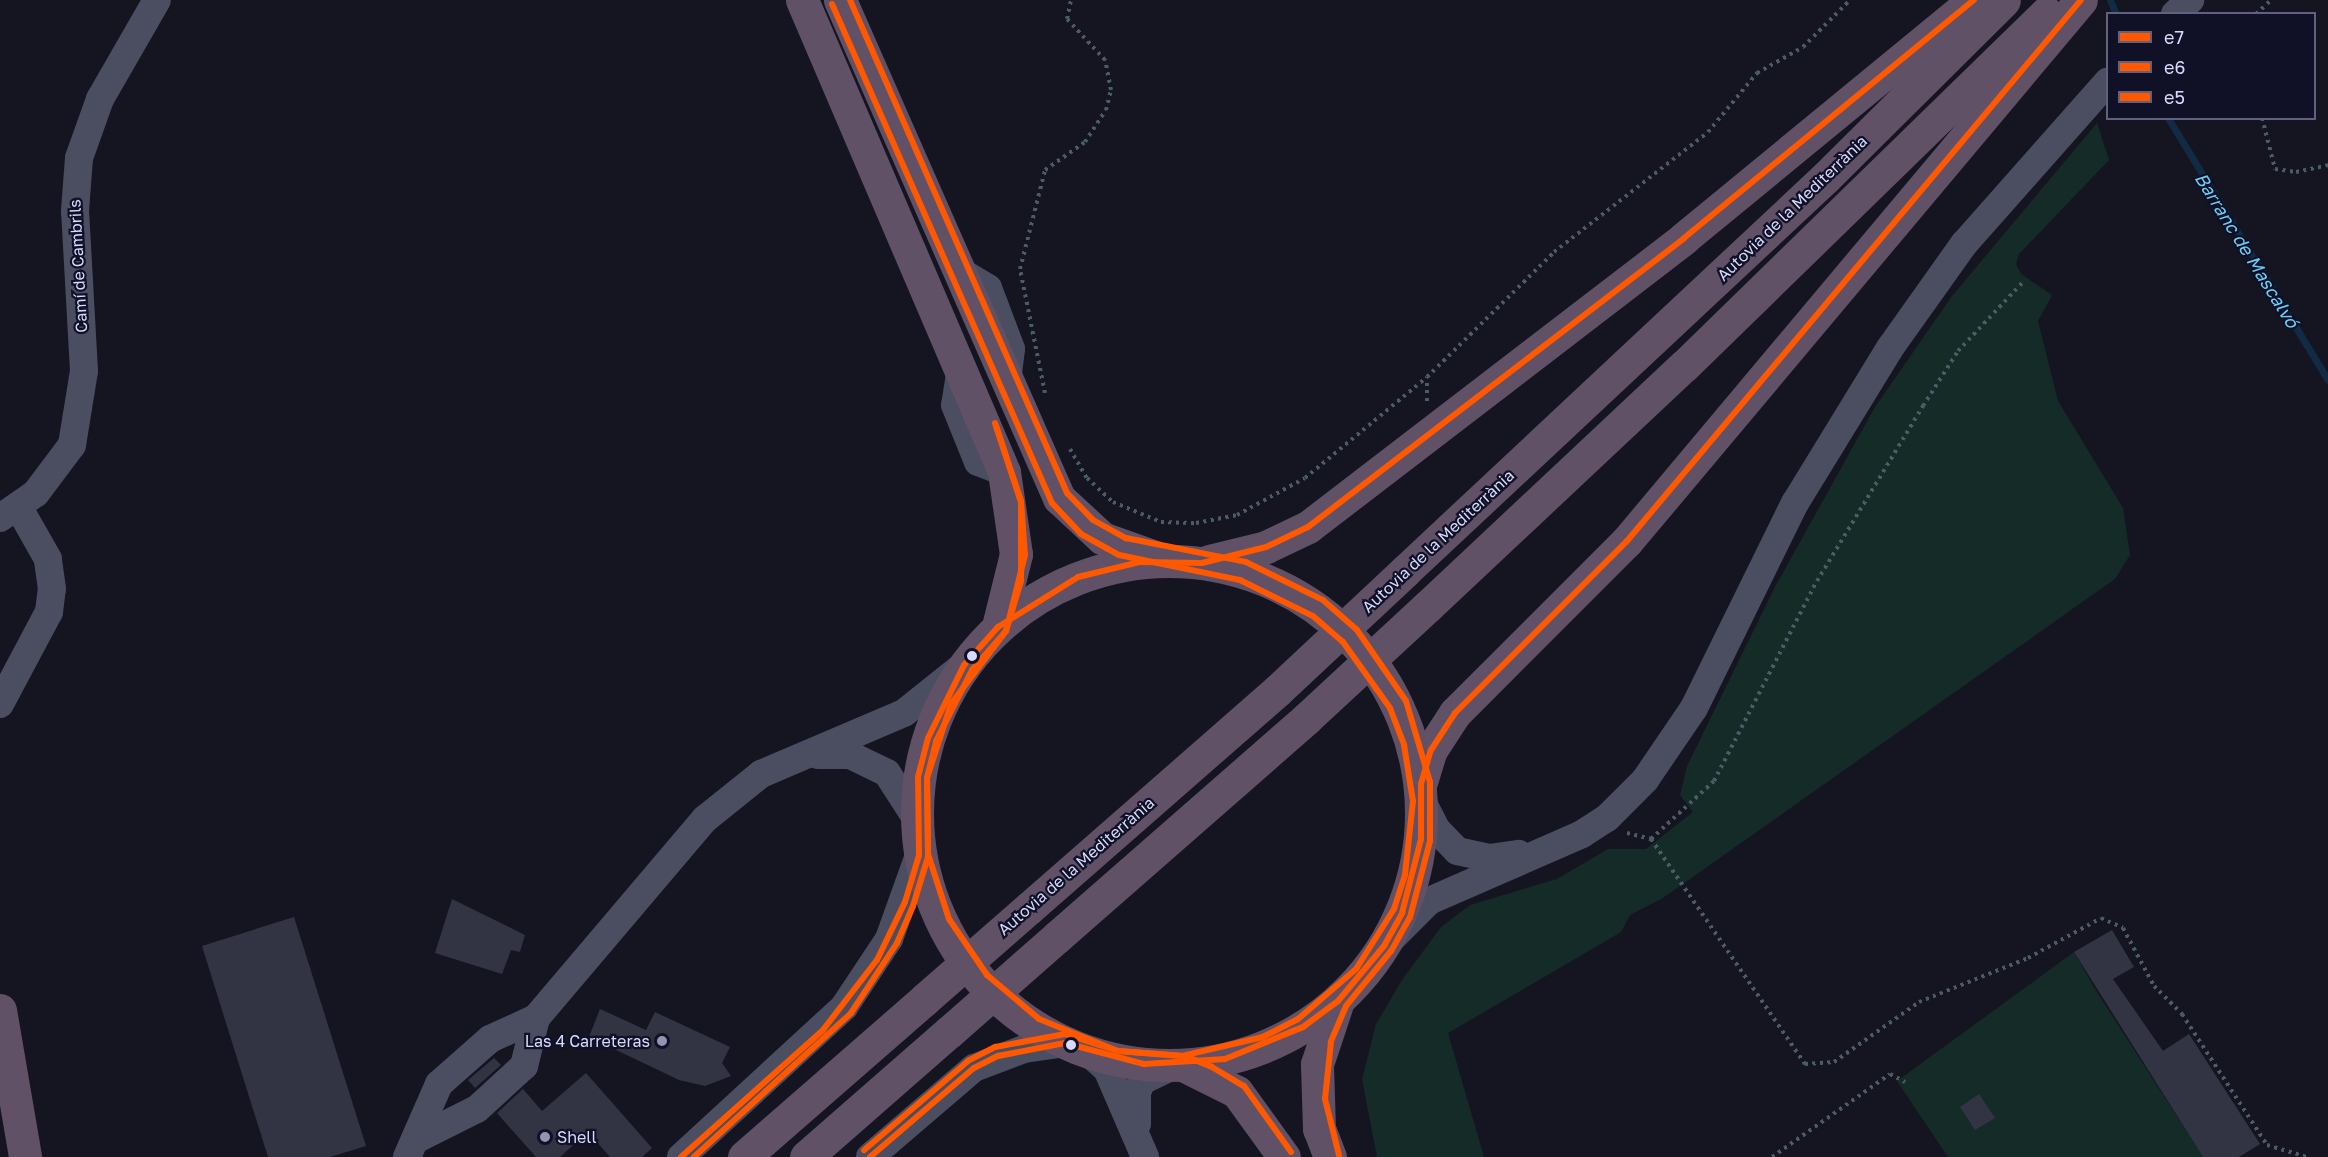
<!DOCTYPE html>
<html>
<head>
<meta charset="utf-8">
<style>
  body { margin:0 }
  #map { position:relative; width:2328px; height:1157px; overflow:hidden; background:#151521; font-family:"Golos Text",sans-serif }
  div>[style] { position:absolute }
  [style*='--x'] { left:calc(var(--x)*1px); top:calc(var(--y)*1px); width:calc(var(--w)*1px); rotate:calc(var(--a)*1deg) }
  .green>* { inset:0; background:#142b28 }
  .stream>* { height:7px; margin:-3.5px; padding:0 3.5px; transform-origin:3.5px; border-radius:3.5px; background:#102b43 }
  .building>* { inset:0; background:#333443 }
  .path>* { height:4px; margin-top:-2px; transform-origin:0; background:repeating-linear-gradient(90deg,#4b5c64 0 3px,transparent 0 7.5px) }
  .minor>* { height:28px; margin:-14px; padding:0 14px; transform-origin:14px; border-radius:14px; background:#4b4e61 }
  .highway>* { height:33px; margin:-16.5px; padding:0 16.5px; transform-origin:16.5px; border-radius:16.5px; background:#605167 }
  .highway>.ring { margin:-16.5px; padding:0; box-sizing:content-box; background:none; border:33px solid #605167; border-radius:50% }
  .highway-bridge>* { height:33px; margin:-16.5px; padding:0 16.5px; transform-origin:16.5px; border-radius:16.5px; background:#605167 }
  .bus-1>* { height:6px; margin:-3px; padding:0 3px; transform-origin:3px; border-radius:3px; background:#ff5800 }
  .bus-2>* { height:6px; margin:-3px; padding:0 3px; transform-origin:3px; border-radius:3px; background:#ff5800 }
  .bus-3>* { height:6px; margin:-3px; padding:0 3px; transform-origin:3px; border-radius:3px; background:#ff5800 }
  .dots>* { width:16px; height:16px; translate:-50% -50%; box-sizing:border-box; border:3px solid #101126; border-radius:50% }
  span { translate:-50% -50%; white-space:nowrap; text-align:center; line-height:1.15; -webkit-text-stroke:4.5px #101126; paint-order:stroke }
  .street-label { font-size:16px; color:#d7dafd }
  .poi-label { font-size:16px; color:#d7dafd }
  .right { translate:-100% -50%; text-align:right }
  .left { translate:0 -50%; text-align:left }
  .water-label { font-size:18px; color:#6bcff7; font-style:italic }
  .legend { position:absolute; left:2106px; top:12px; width:210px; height:108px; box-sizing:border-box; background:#101126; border:2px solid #60617c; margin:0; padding:8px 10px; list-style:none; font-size:18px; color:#d7dafd }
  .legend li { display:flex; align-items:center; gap:12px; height:30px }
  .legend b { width:30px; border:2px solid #60617c }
</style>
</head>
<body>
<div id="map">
  <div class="green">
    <i style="clip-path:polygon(2097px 123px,2109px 160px,2019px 254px,2016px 264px,2021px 274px,2052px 295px,2038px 321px,2058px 401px,2123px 508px,2130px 555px,2115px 579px,1663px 898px,1630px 915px,1621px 932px,1448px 1033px,1484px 1157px,1377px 1157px,1362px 1079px,1376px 1024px,1402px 980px,1441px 927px,1470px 905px,1557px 879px,1608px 849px,1646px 849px,1693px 812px,1680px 795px,1687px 766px,1775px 587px,1875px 407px,1952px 296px)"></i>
    <i style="clip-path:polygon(2074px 952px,2095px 989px,2203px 1157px,1948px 1157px,1897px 1081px)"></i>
  </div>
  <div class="stream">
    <i style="--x:2110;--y:0;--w:15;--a:67"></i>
    <i style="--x:2168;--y:118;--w:307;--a:58.6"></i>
  </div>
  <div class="building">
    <i style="clip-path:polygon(452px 899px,525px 935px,520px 952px,511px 950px,502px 974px,435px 953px)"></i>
    <i style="clip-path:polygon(294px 917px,366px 1146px,330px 1157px,268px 1157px,202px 946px)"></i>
    <i style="clip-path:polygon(2112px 930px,2134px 967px,2113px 979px,2163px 1051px,2189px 1034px,2260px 1144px,2239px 1157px,2203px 1157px,2074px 952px)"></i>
    <i style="clip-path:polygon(600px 1009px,646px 1030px,655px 1012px,730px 1047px,722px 1063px,731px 1076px,705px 1086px,679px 1080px,589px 1037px)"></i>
    <i style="clip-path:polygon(494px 1058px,501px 1065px,475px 1088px,468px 1080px)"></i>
    <i style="clip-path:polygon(586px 1073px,652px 1148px,642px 1157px,610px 1157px,588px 1132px,560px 1157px,536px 1157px,497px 1113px,523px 1089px,542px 1111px)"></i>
    <i style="clip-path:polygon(1979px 1094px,1995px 1118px,1975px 1130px,1960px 1107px)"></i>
  </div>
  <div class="path">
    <i style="--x:2256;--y:14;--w:21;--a:-43"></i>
    <i style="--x:2262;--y:118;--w:53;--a:75.7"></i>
    <i style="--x:2275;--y:169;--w:21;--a:8"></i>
    <i style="--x:2296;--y:172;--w:33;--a:-12"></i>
    <i style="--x:1045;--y:393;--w:126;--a:-101.4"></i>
    <i style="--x:1020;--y:269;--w:102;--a:-75.8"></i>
    <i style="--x:1045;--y:170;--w:49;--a:-35"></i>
    <i style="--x:1085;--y:142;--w:38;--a:-57"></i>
    <i style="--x:1106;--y:110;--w:21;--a:-76"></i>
    <i style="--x:1111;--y:90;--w:31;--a:-101"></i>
    <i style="--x:1105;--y:60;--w:56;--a:-132.8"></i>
    <i style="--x:1067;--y:19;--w:19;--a:-78"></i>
    <i style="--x:1427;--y:401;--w:24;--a:-90"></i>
    <i style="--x:1427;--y:377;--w:178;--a:-44.5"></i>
    <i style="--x:1554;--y:252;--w:195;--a:-37.9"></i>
    <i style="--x:1708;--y:132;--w:77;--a:-50.3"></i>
    <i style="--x:1757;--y:73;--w:53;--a:-29.5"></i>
    <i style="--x:1803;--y:47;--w:66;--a:-45"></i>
    <i style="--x:1070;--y:449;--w:34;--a:60"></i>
    <i style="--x:1087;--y:478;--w:35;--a:43"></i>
    <i style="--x:1113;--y:502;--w:52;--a:22.6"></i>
    <i style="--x:1161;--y:522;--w:35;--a:2"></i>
    <i style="--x:1196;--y:523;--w:42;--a:-11"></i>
    <i style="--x:1237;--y:515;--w:77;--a:-28.6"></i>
    <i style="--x:1305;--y:478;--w:158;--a:-39.6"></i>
    <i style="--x:1627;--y:833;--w:25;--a:14"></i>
    <i style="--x:1651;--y:839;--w:273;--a:55.6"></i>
    <i style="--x:1805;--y:1064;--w:29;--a:-4"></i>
    <i style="--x:1834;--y:1062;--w:104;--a:-35.2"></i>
    <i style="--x:1919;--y:1002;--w:118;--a:-22"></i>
    <i style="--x:2028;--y:958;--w:83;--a:-28.7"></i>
    <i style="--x:2101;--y:918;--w:24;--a:24"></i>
    <i style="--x:2123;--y:928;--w:66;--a:61.9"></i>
    <i style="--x:2154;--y:986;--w:40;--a:45"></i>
    <i style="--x:2182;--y:1014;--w:156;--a:57"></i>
    <i style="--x:2267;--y:1145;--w:42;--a:16.7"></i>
    <i style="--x:1651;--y:839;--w:86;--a:-42.6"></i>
    <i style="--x:1714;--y:781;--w:225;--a:-62.8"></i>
    <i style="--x:1817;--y:581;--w:205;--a:-58.8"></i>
    <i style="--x:1923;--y:406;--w:65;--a:-57.5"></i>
    <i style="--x:1958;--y:351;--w:96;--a:-46.7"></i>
    <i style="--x:1772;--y:1157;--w:144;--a:-35.1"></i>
    <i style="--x:1890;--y:1074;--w:17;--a:28"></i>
  </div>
  <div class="minor">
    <i style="--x:2175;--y:14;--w:21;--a:-43"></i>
    <i style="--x:958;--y:270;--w:35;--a:31"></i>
    <i style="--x:988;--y:288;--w:65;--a:69.3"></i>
    <i style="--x:1011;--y:349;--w:23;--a:97"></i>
    <i style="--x:961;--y:368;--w:37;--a:99"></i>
    <i style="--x:955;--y:405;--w:61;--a:68"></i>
    <i style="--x:978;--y:462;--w:28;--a:21"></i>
    <i style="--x:0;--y:518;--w:44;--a:-34.8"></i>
    <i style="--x:36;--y:493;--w:60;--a:-53.1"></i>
    <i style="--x:72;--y:445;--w:75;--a:-80.8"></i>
    <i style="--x:84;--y:371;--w:160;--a:-93.2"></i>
    <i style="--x:75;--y:211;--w:53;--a:-85.7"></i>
    <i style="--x:79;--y:158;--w:63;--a:-70.4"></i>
    <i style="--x:100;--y:99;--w:114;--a:-60.1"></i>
    <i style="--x:0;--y:704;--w:104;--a:-62"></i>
    <i style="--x:49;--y:612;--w:23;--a:-83"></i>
    <i style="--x:52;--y:589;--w:30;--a:-98"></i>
    <i style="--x:48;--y:559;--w:59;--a:-119.6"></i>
    <i style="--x:818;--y:755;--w:32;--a:0"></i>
    <i style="--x:850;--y:755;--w:41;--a:25.9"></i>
    <i style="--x:887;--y:773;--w:54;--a:57.2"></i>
    <i style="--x:1422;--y:801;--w:31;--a:63"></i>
    <i style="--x:1436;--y:829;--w:30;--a:46"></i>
    <i style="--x:1457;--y:851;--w:33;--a:12"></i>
    <i style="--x:1489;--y:858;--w:30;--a:-8"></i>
    <i style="--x:1384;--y:946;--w:64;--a:-45"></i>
    <i style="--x:1429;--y:901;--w:167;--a:-23.6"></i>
    <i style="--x:1582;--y:834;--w:30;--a:-33"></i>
    <i style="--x:1607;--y:818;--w:54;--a:-45"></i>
    <i style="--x:1645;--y:780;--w:87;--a:-55.8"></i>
    <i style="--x:1694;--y:708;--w:229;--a:-63.8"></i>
    <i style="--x:1795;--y:503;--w:182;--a:-58.5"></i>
    <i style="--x:1890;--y:348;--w:128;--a:-54.6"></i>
    <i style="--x:1964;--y:244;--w:217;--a:-48.5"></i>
    <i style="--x:1088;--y:1052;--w:25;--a:42"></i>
    <i style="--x:1107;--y:1069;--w:96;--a:66.6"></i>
    <i style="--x:1137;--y:1124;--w:32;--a:-90"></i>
    <i style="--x:1137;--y:1092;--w:12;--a:-66"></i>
    <i style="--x:1142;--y:1081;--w:34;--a:-26"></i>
    <i style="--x:415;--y:1140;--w:69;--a:-26.6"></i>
    <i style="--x:477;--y:1109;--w:64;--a:-42.5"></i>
    <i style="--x:524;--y:1066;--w:49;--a:-76"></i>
    <i style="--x:407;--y:1157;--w:80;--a:-66.3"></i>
    <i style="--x:439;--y:1084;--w:68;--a:-41.4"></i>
    <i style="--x:490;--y:1039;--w:51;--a:-24.5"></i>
    <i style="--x:536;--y:1018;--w:261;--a:-49.7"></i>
    <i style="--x:705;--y:819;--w:72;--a:-38.8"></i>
    <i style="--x:761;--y:774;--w:155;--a:-23.1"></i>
    <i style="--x:904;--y:713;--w:77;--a:-38.7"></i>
    <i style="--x:681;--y:1157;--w:222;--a:-42.6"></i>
    <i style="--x:844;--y:1007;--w:82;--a:-56.5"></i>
    <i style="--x:889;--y:939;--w:89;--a:-70.3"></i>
    <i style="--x:870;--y:1157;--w:137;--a:-40.6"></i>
    <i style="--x:974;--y:1068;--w:53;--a:-20.8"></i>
    <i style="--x:1024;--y:1049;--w:41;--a:-8.3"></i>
  </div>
  <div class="highway">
    <i style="--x:802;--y:0;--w:513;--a:66.83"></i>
    <i style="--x:1004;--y:472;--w:83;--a:81.7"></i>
    <i style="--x:1016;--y:554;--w:75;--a:103.9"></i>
    <i style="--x:840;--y:0;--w:544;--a:66.26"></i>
    <i style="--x:1059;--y:498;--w:59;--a:42.9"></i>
    <i style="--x:1102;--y:538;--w:56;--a:19.7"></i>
    <i class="ring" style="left:917px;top:561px;width:471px;height:471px"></i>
    <i style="--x:1209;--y:561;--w:59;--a:-13.8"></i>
    <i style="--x:1266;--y:547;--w:47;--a:-25.5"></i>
    <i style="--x:1308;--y:527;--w:474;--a:-37.5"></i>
    <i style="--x:1684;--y:238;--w:375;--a:-39.4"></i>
    <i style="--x:1405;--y:571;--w:575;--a:-43.1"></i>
    <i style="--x:1825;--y:178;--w:252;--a:-44.8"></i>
    <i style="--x:1428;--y:606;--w:351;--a:-43.2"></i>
    <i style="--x:1684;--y:366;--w:506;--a:-44.28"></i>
    <i style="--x:1421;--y:782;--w:34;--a:-73"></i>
    <i style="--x:1431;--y:750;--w:44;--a:-57"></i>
    <i style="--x:1455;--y:713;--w:243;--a:-45"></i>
    <i style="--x:1627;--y:541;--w:706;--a:-50"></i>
    <i style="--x:1029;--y:908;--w:331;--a:-41.2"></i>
    <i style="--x:1057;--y:937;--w:332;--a:-41.2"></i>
    <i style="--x:0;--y:1010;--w:149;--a:80.3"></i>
    <i style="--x:1183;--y:1065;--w:60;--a:26.6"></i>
    <i style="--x:1237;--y:1092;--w:80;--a:54.1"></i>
    <i style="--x:744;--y:1157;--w:240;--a:-41.1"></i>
    <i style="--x:806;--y:1157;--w:190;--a:-41.2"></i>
    <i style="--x:1330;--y:1157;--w:30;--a:-111"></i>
    <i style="--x:1319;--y:1129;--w:65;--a:-91.8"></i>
    <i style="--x:1317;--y:1064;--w:66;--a:-71.6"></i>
  </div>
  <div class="highway-bridge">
    <i style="--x:1278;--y:690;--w:174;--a:-43.1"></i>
    <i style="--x:1307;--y:718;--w:165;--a:-42.8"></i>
    <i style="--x:925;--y:999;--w:138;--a:-41.2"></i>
    <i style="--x:949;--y:1032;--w:144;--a:-41.3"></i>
  </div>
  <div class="bus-1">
    <i style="--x:681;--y:1157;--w:191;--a:-41.8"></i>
    <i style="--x:823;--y:1030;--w:88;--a:-52.4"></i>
    <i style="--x:877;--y:960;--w:64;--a:-64.2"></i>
    <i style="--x:905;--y:902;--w:49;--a:-73.4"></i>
    <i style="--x:919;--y:855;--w:78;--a:-90.7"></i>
    <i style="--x:918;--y:777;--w:40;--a:-75.6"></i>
    <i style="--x:928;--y:738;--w:81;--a:-63.7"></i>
    <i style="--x:964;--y:665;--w:51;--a:-48.2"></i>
    <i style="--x:998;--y:627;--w:94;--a:-32"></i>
    <i style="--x:1078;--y:577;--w:64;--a:-13.6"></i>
    <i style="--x:1140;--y:562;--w:62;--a:0.9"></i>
    <i style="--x:1202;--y:563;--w:66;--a:-14"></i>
    <i style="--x:1266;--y:547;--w:47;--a:-25.5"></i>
    <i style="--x:1308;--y:527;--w:474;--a:-37.5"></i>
    <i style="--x:1684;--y:238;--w:375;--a:-39.4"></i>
    <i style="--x:870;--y:1157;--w:137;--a:-40.6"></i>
    <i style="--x:974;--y:1068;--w:27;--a:-27"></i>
    <i style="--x:998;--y:1056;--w:68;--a:-11"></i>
    <i style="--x:1065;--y:1043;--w:82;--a:14.9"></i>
    <i style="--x:1144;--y:1064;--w:81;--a:-3.5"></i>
    <i style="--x:1225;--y:1059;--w:84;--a:-22.3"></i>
    <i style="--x:1303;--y:1027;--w:44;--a:-36.6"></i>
    <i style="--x:1338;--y:1001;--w:72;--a:-50.1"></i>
    <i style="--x:1384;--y:946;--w:38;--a:-61"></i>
    <i style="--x:1402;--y:913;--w:76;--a:-75.6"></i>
    <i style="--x:1421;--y:839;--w:55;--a:-90"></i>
    <i style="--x:1421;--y:784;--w:35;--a:-74"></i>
    <i style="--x:1431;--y:750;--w:44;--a:-57"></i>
    <i style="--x:1455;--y:713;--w:243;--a:-45"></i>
    <i style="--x:1627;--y:541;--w:706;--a:-50"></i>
  </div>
  <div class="bus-2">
    <i style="--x:832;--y:4;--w:545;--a:66.21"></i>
    <i style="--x:1052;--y:503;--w:42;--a:46.9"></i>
    <i style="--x:1081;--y:534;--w:43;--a:28.9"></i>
    <i style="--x:1119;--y:555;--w:124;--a:11.7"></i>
    <i style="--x:1240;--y:580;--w:81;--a:26.3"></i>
    <i style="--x:1313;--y:616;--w:40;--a:41"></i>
    <i style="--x:1343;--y:642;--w:81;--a:54.5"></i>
    <i style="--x:1390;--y:708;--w:40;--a:69"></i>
    <i style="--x:1404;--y:745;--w:57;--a:80.9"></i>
    <i style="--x:1413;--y:801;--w:74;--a:96.2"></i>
    <i style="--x:1405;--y:875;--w:36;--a:108"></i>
    <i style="--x:1394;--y:909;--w:71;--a:122.3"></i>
    <i style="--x:1356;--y:969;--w:77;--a:139.2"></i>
    <i style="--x:1298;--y:1019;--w:39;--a:153"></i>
    <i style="--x:1263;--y:1037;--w:83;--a:166.8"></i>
    <i style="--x:1182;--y:1056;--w:64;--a:-175.5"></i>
    <i style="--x:1118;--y:1051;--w:56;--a:-162.2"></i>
    <i style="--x:1065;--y:1034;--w:71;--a:169.5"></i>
    <i style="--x:995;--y:1047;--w:30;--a:153"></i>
    <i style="--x:968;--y:1061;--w:137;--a:139.4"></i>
    <i style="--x:694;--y:1157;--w:213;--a:-42.5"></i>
    <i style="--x:851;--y:1013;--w:84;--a:-56.7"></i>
    <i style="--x:897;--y:943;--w:40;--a:-66.6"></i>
    <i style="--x:913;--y:906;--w:51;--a:-73"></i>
    <i style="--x:928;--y:857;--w:79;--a:-90.7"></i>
    <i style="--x:927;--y:778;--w:38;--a:-76"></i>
    <i style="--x:936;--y:741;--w:80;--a:-63.1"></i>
    <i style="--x:972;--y:670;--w:52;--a:-48.9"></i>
    <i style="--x:1006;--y:631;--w:52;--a:-73.3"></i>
    <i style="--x:1021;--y:581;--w:79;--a:-90"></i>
    <i style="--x:1021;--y:502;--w:80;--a:-108.2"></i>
  </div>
  <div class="bus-3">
    <i style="--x:850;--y:0;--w:539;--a:66.24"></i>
    <i style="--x:1067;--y:493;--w:37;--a:46"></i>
    <i style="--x:1093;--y:520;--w:38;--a:29"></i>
    <i style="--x:1126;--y:538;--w:122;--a:11.3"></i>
    <i style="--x:1246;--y:562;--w:86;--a:26.3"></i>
    <i style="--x:1323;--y:600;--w:45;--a:41.4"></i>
    <i style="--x:1357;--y:630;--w:86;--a:55.4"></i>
    <i style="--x:1406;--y:701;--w:84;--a:73.5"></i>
    <i style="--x:1430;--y:782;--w:59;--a:90"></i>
    <i style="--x:1430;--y:841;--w:79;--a:104.7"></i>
    <i style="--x:1410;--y:917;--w:39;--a:119"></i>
    <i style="--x:1391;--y:951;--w:71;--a:129.3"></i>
    <i style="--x:1346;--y:1006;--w:39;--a:113"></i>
    <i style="--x:1331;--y:1042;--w:57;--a:96"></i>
    <i style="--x:1325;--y:1099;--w:58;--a:76"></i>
    <i style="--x:995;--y:423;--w:82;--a:71.6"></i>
    <i style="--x:1021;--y:501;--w:54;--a:85.8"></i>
    <i style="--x:1025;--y:555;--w:78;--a:104"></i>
    <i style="--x:1006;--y:631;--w:91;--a:127"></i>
    <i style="--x:951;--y:704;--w:78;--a:108"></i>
    <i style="--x:927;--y:778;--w:76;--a:89.2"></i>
    <i style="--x:928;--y:854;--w:68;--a:72.1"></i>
    <i style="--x:949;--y:919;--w:68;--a:55.8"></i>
    <i style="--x:987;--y:975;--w:68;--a:40.2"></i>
    <i style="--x:1039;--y:1019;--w:85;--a:22.1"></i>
    <i style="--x:1118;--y:1051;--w:67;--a:4.3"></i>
    <i style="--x:1185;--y:1056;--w:29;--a:22"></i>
    <i style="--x:1212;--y:1067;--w:37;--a:31"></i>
    <i style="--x:1244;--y:1086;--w:81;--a:54.5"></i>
  </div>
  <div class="dots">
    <i style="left:972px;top:656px;background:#d7dafd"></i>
    <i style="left:662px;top:1041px;background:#9395b0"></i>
    <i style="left:1071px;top:1045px;background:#d7dafd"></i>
    <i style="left:545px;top:1137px;background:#9395b0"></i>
  </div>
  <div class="street-label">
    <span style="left:1792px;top:208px;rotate:-44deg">Autovia de la Mediterrània</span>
    <span style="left:78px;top:266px;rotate:-93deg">Camí de Cambrils</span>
    <span style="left:1438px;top:541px;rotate:-43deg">Autovia de la Mediterrània</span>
    <span style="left:1076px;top:866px;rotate:-41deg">Autovia de la Mediterrània</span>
  </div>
  <div class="poi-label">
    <span class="right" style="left:650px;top:1041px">Las 4 Carreteras</span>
    <span class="left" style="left:557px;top:1137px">Shell</span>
  </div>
  <div class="water-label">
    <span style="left:2247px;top:250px;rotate:58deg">Barranc de Mascalvó</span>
  </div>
  <ul class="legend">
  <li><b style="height:8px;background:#ff5800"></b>e7</li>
  <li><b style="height:8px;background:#ff5800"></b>e6</li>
  <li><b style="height:8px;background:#ff5800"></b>e5</li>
  </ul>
</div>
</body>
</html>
